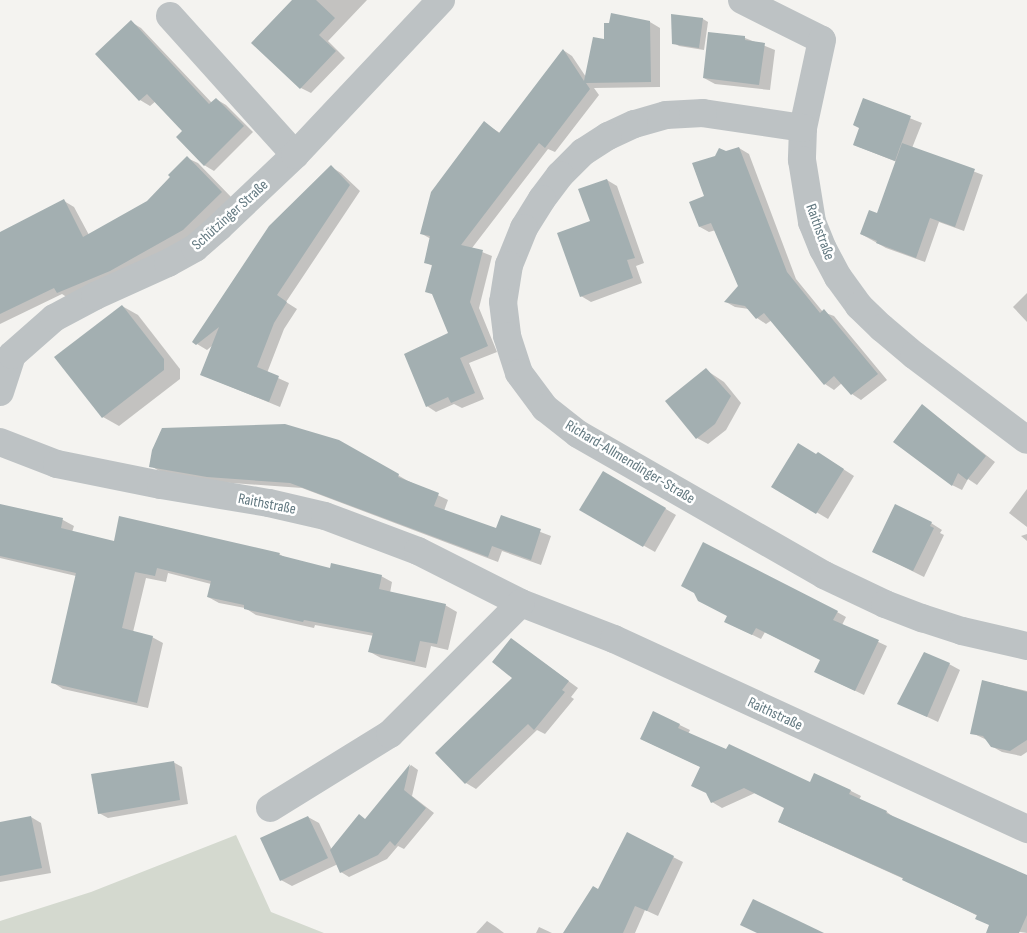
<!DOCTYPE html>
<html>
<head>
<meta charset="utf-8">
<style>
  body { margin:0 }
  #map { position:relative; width:1027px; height:933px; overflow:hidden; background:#f4f3f0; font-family:"Sofia Sans Condensed",sans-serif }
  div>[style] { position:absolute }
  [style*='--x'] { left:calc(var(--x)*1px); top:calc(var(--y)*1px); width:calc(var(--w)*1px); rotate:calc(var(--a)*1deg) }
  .green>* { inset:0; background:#d4d9cf }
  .shadow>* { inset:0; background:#0003 }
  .building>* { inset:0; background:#a3afb1 }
  .minor>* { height:28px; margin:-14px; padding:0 14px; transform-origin:14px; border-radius:14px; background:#bdc2c4 }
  span { translate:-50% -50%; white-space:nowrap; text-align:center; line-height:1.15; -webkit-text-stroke:5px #fff; paint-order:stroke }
  .street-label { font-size:15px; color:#637981 }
</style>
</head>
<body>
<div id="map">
  <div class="green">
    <i style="clip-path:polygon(236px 835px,271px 912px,324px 933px,0 933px,0 921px,91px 892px)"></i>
  </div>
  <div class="shadow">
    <i style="clip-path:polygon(297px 0,367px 0,328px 41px,345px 58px,311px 93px,301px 88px)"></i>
    <i style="clip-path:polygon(672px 15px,703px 19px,708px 22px,704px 50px,679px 46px,674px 43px)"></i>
    <i style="clip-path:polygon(131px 22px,141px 28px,212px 103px,216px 99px,226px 105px,253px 132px,214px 171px,204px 165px,184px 131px,156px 101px,150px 106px,140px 100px)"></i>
    <i style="clip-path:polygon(650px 22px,660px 28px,660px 87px,594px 88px,599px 95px,555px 152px,548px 149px,472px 248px,492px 256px,479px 308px,497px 352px,469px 363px,484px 399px,462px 408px,454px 404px,436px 412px,427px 406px,449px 333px,434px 295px,427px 291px,433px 266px,425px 262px,431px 239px,422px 234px,484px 123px,500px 133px,563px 50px,572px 56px,586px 77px,605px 40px)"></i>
    <i style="clip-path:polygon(709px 33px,745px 38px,775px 50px,770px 90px,715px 84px,704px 78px)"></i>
    <i style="clip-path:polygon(864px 100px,922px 123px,912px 148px,983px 175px,964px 231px,939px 222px,925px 262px,886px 248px,861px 234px,878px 214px,897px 162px,854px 145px,861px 128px)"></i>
    <i style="clip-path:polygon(739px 148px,749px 154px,796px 279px,823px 312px,834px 316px,887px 380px,861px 400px,852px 394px,842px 383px,834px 390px,825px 384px,772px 320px,766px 324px,757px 318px,749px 309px,735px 307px,726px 302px,740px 286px,716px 230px,709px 232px,700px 227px,706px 197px,726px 153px)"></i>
    <i style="clip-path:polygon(187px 158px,198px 163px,232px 198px,194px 236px,68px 298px,62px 294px,0 324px,0 244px,64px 201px,74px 207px,89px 235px,148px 202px)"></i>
    <i style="clip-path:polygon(331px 167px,341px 173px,360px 191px,286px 302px,297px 309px,284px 329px,267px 373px,289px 383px,280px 407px,202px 375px,213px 345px,207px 350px,197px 344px)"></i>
    <i style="clip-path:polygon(607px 180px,617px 186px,644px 263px,636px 266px,642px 283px,591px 302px,581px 296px,591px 222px)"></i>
    <i style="clip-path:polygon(1027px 293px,1027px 322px,1013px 307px)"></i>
    <i style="clip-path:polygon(122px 306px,138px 315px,180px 369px,180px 379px,119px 426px,103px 417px)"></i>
    <i style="clip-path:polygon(706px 370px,724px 382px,741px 403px,726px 430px,708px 444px,697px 438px)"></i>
    <i style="clip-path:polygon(923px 406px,995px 462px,977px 485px,968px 479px,962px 490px,952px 485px)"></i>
    <i style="clip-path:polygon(339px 441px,408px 481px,448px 500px,444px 511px,497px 529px,501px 517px,551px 536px,541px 565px,502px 551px,498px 562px,302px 488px,218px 482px,161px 472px,151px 466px)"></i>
    <i style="clip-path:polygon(816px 456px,829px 460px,854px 476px,828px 519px,773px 486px)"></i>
    <i style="clip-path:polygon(603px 472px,676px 515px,655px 552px,581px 510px)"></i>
    <i style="clip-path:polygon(1027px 489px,1027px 527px,1009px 513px)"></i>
    <i style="clip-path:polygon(0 505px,63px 520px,74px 526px,72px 532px,115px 543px,279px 554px,288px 559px,331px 569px,381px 576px,392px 582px,390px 593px,445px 605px,457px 612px,448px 650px,431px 646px,426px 668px,381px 658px,370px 652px,374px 636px,315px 625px,314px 628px,256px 615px,245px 608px,219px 603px,208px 597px,211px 584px,168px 573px,166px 582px,146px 578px,133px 632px,152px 637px,163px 643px,148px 708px,63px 689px,52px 682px,76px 576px,0 558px)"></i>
    <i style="clip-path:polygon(931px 523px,942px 530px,940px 533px,944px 535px,924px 577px,884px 557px)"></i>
    <i style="clip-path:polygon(1027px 534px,1027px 541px,1021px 536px)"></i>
    <i style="clip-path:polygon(837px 612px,846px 617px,842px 625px,887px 646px,864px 695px,824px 676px,821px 660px,765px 632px,761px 639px,734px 626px)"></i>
    <i style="clip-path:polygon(511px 639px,578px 688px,571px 697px,574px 699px,545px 734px,537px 730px,476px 789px,466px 783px,436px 753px,514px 678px)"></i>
    <i style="clip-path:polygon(949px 664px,960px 670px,938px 722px,898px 703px)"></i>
    <i style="clip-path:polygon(983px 681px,1027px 691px,1027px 752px,1021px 756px,1002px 752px,991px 746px,987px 740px,972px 733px)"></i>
    <i style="clip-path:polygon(653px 712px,690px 730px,688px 734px,811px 784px,815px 774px,851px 791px,861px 796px,859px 800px,887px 812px,896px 819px,1027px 877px,1027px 933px,1015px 931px,1006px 933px,977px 918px,978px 916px,904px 879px,789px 827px,779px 822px,786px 808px,755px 793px,722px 808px,712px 802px,701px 767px,641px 739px)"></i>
    <i style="clip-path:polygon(173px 762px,182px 767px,188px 804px,108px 818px,99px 813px)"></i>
    <i style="clip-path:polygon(411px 765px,418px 770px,412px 796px,434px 813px,404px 849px,398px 846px,387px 859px,349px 877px,341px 872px,338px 864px,292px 886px,281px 880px,308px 817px,319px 823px,332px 850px,366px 820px)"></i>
    <i style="clip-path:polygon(31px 817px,41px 823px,51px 873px,0 882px,0 823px)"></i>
    <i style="clip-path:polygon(673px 857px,683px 862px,658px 916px,645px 910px,635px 933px,565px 933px,599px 891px)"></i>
    <i style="clip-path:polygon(487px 921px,496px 927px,504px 933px,476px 933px)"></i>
    <i style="clip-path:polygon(539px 927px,552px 933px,536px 933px)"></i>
  </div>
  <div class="building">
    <i style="clip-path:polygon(292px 0,316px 0,335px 18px,319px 35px,336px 51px,300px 89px,251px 43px)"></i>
    <i style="clip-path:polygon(611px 13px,650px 21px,651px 82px,586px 83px,590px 89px,545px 148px,539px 143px,461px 245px,483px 250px,470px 302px,488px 346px,460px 358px,475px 393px,451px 403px,448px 397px,426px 407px,404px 354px,448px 333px,432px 294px,425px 292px,432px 265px,424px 263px,430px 236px,420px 234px,431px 192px,484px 121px,499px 133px,563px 49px,584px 81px,593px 37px,604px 39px,604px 23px,609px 23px)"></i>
    <i style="clip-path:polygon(671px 14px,703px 18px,699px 48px,672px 44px)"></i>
    <i style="clip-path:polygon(131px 20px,209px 104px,216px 98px,244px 126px,204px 166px,176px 137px,182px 131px,147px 94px,139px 101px,95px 54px)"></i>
    <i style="clip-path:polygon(708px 32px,745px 36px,745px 40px,765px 43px,759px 85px,703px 78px)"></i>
    <i style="clip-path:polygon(863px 98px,911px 116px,895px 161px,853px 145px,859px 128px,853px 125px)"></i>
    <i style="clip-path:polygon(902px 143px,975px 169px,955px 227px,930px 218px,916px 258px,876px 243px,877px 241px,860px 234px,869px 210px,877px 213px)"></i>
    <i style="clip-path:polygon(739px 147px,787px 272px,820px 313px,824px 309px,878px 374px,851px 395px,834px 376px,824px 385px,764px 313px,756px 319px,745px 306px,724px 302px,738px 286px,711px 223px,699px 227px,689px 202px,704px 196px,692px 163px,715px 156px,719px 148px,726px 151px)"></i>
    <i style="clip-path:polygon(187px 156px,222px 192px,183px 230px,110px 271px,57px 293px,54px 288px,0 314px,0 232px,64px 199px,83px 237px,147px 201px,170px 177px,168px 175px)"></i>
    <i style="clip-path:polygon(331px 165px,350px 185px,277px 295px,287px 302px,274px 323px,257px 367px,279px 376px,269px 402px,200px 375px,219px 327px,196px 345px,192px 342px,269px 226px)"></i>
    <i style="clip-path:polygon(607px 179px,635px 258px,627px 260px,633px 278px,580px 297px,557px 233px,590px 221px,578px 189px)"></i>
    <i style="clip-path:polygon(122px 305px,164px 359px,164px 370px,102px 418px,54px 357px)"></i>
    <i style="clip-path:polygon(706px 368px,731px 396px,715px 424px,696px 439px,665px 401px)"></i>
    <i style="clip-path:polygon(922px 404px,986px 456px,967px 480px,958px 473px,952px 486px,893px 442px)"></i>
    <i style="clip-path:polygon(285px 424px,339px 440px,399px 474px,398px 477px,439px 493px,434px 506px,496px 528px,501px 515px,541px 529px,531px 560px,492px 546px,488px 557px,290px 483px,207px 477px,149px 467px,152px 450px,162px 428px)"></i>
    <i style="clip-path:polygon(798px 443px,816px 454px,818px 452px,844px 469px,816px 514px,771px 487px)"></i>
    <i style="clip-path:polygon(603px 471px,666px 508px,643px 547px,579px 510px)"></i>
    <i style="clip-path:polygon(0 504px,63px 518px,61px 528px,114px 541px,119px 516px,280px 553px,279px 555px,330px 568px,331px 563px,382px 575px,379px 589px,446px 604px,437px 644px,420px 641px,415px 662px,368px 652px,373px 633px,304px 620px,303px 622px,244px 609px,244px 605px,207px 597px,211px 581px,157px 568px,155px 576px,135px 572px,122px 628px,153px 636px,137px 703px,51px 683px,76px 573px,0 556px)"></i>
    <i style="clip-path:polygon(895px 504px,932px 522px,930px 526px,934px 528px,913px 571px,872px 552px)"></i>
    <i style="clip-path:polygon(703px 542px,838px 611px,833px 620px,879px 640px,855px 691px,814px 672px,820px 660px,756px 628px,752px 635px,724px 622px,727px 616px,698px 601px,694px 593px,681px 586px)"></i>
    <i style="clip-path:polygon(511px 638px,569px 681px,562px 690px,565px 692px,534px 730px,528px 724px,465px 784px,435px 753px,512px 678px,492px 662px)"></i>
    <i style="clip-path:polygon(924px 652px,950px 663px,927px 717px,897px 704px)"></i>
    <i style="clip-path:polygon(982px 680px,1027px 692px,1027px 740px,1010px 751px,991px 747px,983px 736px,970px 734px)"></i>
    <i style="clip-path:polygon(653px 711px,680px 724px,678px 728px,726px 749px,729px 744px,810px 782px,814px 773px,851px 790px,849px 794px,887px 811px,886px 813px,1027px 875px,1027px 915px,1019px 933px,986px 933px,989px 925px,975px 919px,977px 915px,902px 880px,903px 878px,778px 822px,784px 808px,744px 788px,711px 803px,706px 793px,691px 786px,700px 767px,640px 739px)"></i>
    <i style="clip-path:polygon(174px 761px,180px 800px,98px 814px,91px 774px)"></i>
    <i style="clip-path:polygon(410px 764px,404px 790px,426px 808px,395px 846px,390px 841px,378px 855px,340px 873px,330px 850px,359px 814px,365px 819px)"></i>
    <i style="clip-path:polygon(31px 816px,42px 868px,0 876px,0 822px)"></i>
    <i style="clip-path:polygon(308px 816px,328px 858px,280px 881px,260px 838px)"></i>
    <i style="clip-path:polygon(627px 832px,674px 856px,647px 911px,635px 906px,623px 933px,563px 933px,593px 886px,598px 889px)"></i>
    <i style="clip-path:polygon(753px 899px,824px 933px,757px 933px,740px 925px)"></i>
  </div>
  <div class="minor">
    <i style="--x:742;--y:0;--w:89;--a:26.6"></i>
    <i style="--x:822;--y:40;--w:90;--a:102.2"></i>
    <i style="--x:803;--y:128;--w:32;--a:92"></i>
    <i style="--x:802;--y:160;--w:63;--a:80.8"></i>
    <i style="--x:812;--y:222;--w:29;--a:68"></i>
    <i style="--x:823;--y:249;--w:32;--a:62"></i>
    <i style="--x:838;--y:277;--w:36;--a:54"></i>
    <i style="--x:859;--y:306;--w:32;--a:44"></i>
    <i style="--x:882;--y:328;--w:42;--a:40.2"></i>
    <i style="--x:914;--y:355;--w:141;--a:37"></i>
    <i style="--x:170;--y:16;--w:187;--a:48"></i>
    <i style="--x:803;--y:128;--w:101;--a:-171.5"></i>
    <i style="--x:703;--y:113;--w:37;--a:177"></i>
    <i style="--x:666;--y:115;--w:33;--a:164"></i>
    <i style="--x:634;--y:124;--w:29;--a:155"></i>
    <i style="--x:608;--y:136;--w:30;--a:147"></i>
    <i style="--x:583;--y:152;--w:33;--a:135"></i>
    <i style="--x:560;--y:175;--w:30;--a:127"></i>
    <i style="--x:542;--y:199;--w:34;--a:122"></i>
    <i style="--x:524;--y:228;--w:40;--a:112"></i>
    <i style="--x:509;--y:265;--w:37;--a:99"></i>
    <i style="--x:503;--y:302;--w:34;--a:83"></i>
    <i style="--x:507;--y:336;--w:39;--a:72"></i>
    <i style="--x:519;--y:373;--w:44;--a:53.4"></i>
    <i style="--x:545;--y:408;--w:42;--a:38.2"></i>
    <i style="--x:578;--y:434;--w:284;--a:29.8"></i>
    <i style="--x:824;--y:575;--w:68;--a:25.4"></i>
    <i style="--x:885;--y:604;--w:40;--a:21"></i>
    <i style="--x:922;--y:618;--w:42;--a:18"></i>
    <i style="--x:962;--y:631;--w:67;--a:13"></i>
    <i style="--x:0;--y:392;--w:39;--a:-72"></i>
    <i style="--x:12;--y:355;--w:56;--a:-41.4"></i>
    <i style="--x:54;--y:318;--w:47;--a:-28.2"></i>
    <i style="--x:95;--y:296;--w:80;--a:-24.3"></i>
    <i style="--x:168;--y:263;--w:31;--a:-29"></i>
    <i style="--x:195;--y:248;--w:32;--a:-41"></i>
    <i style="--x:219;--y:227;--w:105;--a:-43.5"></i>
    <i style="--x:295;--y:155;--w:213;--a:-46.7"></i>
    <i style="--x:0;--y:442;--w:61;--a:21.1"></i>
    <i style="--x:57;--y:464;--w:106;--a:11.4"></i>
    <i style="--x:161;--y:485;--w:109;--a:9.5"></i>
    <i style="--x:269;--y:503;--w:57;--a:13.1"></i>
    <i style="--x:325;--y:516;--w:99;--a:20.6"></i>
    <i style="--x:418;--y:551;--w:115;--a:26.8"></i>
    <i style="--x:521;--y:603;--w:100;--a:21.2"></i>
    <i style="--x:614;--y:639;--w:455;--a:24.7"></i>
    <i style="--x:270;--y:808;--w:141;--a:-31.7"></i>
    <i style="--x:390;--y:734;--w:185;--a:-45"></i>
  </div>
  <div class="street-label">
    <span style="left:230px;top:215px;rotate:-42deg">Schützinger Straße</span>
    <span style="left:820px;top:232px;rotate:70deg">Raithstraße</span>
    <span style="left:630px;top:462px;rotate:31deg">Richard-Allmendinger-Straße</span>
    <span style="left:267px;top:504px;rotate:11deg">Raithstraße</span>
    <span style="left:775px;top:714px;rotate:25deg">Raithstraße</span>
  </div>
</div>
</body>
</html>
